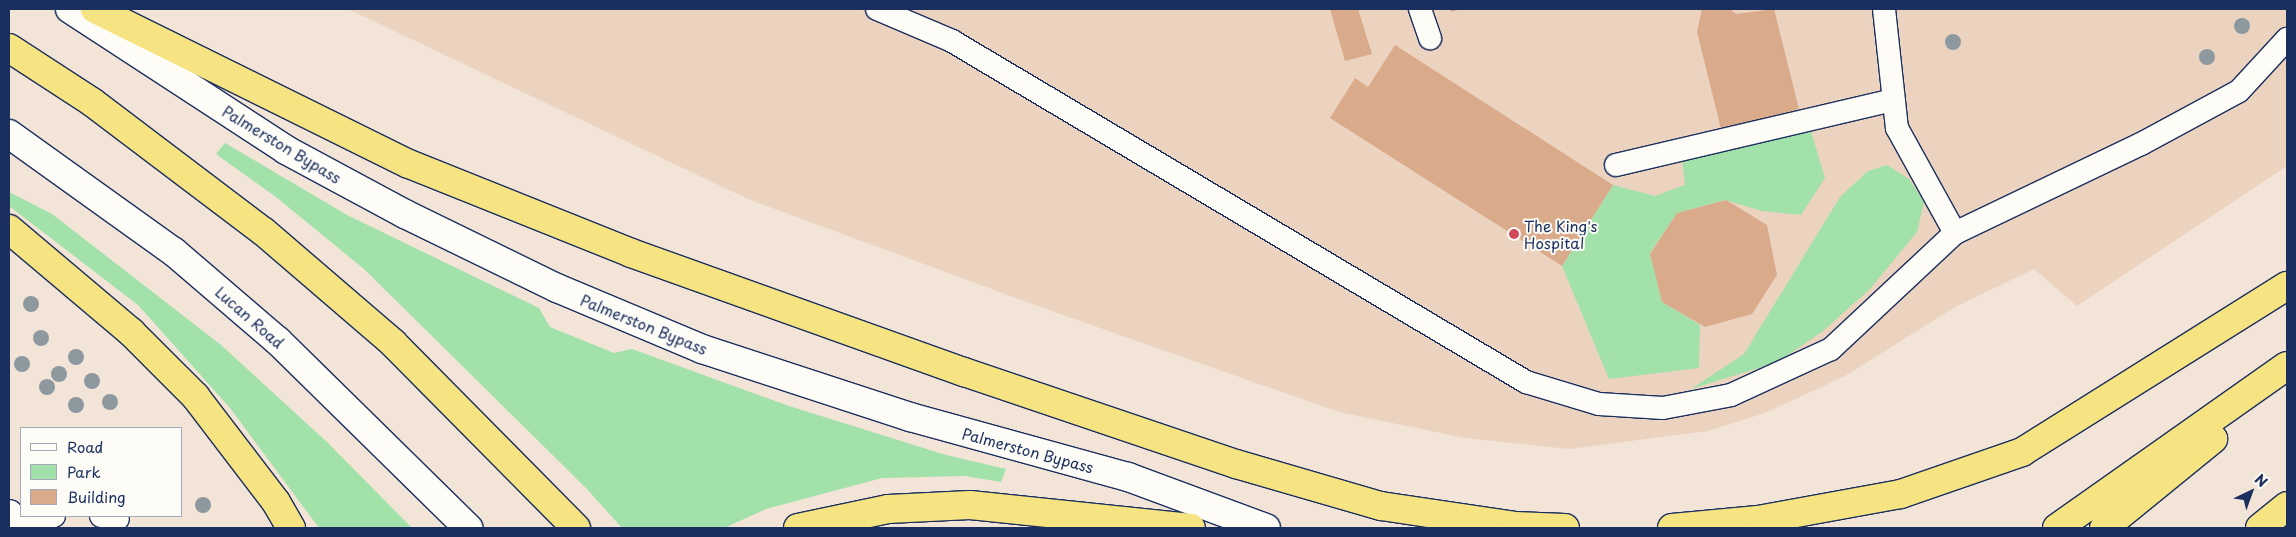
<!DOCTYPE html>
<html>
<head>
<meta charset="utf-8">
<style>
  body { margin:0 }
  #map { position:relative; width:2296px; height:537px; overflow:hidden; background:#f2e4d7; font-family:"Playpen Sans",sans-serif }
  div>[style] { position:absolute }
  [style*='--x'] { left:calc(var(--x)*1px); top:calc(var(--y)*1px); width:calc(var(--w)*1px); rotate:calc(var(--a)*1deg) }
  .built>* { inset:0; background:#ebd3c0 }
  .green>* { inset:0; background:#a2e1a9 }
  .building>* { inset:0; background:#daab8b }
  .roads { filter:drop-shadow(1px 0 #1b2f5e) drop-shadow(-1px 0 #1b2f5e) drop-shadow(0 1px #1b2f5e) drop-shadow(0 -1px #1b2f5e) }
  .service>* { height:22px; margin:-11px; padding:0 11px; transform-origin:11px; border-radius:11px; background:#fdfcf7 }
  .minor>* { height:28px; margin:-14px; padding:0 14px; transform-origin:14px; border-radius:14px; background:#fdfcf7 }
  .secondary>* { height:28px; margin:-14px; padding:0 14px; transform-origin:14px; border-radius:14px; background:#fdfcf7 }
  .motorway>* { height:28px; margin:-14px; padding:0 14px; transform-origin:14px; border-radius:14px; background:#f6e381 }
  .trees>* { width:16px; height:16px; margin:-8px; border-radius:50%; background:#8e999f }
  .dots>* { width:14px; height:14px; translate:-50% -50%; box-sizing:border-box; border:2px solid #fdfcf7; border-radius:50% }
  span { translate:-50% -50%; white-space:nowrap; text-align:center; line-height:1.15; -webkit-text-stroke:4px #fdfcf7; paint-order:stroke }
  .street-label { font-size:15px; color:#1b2f5e }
  .poi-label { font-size:15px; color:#1b2f5e }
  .left { translate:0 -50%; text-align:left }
  .frame { position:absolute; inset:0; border:10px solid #1b2f5e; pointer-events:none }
  .legend { position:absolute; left:20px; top:427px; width:162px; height:90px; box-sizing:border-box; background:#fdfcf7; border:1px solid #a3aaba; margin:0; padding:6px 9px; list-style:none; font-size:15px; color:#1b2f5e }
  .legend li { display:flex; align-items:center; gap:10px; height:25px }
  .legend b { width:25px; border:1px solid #a3aaba }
  .north { position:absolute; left:2226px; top:467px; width:50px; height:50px; -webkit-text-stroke:4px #fdfcf7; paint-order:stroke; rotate:42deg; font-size:14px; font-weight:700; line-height:20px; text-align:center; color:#1b2f5e }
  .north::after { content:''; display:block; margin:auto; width:18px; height:22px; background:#1b2f5e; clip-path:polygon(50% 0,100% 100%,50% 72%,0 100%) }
</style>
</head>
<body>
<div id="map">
  <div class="built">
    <i style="clip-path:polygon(348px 9px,2287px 9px,2287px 166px,2077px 306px,2034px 269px,1955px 307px,1845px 376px,1765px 413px,1708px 431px,1569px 449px,1465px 438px,1339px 412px,1046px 309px,748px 199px)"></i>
  </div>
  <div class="green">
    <i style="clip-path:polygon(1810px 128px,1825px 178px,1801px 215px,1762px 211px,1725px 200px,1677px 213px,1650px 253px,1662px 302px,1700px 325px,1699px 368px,1609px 379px,1562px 266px,1613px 185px,1655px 196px,1685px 185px,1682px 160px)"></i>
    <i style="clip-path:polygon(225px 143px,347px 215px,539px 308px,550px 327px,614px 353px,632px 349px,789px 406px,946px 455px,1006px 469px,1001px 482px,965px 476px,882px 478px,766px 509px,724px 528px,622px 528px,586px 488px,364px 269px,276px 197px,216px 154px)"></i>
    <i style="clip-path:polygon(1887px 165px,1909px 179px,1924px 202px,1917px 232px,1870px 289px,1823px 331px,1778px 362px,1691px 389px,1744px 354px,1840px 197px,1868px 171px)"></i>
    <i style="clip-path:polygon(9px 192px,52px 214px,221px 345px,328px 443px,412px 528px,319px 528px,230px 408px,138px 305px,9px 206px)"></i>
  </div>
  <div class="building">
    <i style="clip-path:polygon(1330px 9px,1358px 9px,1372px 54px,1345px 61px)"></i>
    <i style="clip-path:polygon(1450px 9px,1462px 9px,1451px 12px)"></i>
    <i style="clip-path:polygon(1702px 9px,1730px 9px,1736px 14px,1774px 9px,1799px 109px,1721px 129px,1697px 32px)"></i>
    <i style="clip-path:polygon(1395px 45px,1613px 185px,1562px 266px,1330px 118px,1355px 78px,1368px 87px)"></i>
    <i style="clip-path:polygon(1726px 200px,1767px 225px,1777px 275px,1752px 314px,1705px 327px,1662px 302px,1650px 254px,1677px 213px)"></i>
  </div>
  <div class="roads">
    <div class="service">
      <i style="--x:877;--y:9;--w:82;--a:23.1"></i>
      <i style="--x:952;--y:41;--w:668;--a:30.71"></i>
      <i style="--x:1526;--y:382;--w:76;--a:16.8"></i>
      <i style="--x:1599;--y:404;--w:64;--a:3.6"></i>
      <i style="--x:1663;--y:408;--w:69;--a:-10.8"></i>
      <i style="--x:1731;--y:395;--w:110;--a:-24.7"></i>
      <i style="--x:1831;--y:349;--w:170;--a:-43.1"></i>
      <i style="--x:1955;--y:233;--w:206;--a:-25.6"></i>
      <i style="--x:2141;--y:144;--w:111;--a:-28.4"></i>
      <i style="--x:2239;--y:91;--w:71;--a:-47.3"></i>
      <i style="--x:1420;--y:9;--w:31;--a:71"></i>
      <i style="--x:1884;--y:9;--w:120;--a:83.8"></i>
      <i style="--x:1897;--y:128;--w:120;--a:61.1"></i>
      <i style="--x:1616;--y:165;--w:285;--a:-13.2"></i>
      <i style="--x:101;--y:516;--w:17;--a:10"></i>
      <i style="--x:30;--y:528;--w:27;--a:-27"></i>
    </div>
    <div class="minor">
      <i style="--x:9;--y:514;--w:17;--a:54"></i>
    </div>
    <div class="secondary">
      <i style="--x:70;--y:9;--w:258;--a:33.1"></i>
      <i style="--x:286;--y:150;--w:135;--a:28.3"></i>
      <i style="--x:405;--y:214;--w:169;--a:26"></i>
      <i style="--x:557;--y:288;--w:157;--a:22.8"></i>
      <i style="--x:702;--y:349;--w:219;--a:18.1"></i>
      <i style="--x:910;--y:417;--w:226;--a:15.4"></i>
      <i style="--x:1128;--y:477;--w:147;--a:20.3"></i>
      <i style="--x:9;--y:134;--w:203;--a:35.6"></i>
      <i style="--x:174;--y:252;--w:137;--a:40.6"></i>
      <i style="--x:278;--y:341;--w:267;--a:44.5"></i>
    </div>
    <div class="motorway">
      <i style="--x:95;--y:9;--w:350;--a:26.3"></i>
      <i style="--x:409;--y:164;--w:239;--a:21.8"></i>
      <i style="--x:631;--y:253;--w:354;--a:19.7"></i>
      <i style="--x:964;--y:372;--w:287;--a:18.7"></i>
      <i style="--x:1236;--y:464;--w:151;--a:16.2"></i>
      <i style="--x:1381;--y:506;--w:135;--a:8.5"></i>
      <i style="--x:1515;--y:526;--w:50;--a:2.3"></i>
      <i style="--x:9;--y:48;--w:99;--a:33"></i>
      <i style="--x:92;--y:102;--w:216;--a:37.1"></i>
      <i style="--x:264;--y:232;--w:170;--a:40.7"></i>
      <i style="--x:393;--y:343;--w:260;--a:45.3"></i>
      <i style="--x:9;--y:229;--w:160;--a:40.2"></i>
      <i style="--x:131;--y:332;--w:91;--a:45"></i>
      <i style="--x:195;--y:396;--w:133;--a:52.6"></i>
      <i style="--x:276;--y:502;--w:30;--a:60"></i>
      <i style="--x:798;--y:528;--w:92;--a:-11.9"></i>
      <i style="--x:888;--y:509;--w:82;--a:-2.8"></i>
      <i style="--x:970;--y:505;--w:222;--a:5.9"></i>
      <i style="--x:1672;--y:528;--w:86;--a:-5.3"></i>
      <i style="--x:1758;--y:520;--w:145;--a:-10.3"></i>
      <i style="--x:1901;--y:494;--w:128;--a:-19.1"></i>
      <i style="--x:2022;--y:452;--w:313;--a:-32.1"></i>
      <i style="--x:2057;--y:528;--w:281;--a:-35.2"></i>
      <i style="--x:2104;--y:528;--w:141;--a:-39.2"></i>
      <i style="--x:2260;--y:528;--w:35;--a:-39"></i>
    </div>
  </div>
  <div class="trees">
    <i style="left:2242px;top:26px"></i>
    <i style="left:1953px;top:42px"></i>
    <i style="left:2207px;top:57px"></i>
    <i style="left:31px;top:304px"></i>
    <i style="left:41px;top:338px"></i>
    <i style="left:76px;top:357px"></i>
    <i style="left:22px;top:364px"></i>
    <i style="left:59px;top:374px"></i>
    <i style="left:92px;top:381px"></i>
    <i style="left:47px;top:387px"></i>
    <i style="left:110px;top:402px"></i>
    <i style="left:76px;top:405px"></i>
    <i style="left:203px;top:505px"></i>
  </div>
  <div class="dots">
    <i style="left:1514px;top:234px;background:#d1495b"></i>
  </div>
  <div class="street-label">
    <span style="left:282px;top:144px;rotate:31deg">Palmerston Bypass</span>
    <span style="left:250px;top:317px;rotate:41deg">Lucan Road</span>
    <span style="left:644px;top:324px;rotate:22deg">Palmerston Bypass</span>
    <span style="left:1028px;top:450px;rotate:15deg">Palmerston Bypass</span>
  </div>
  <div class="poi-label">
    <span class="left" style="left:1524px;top:234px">The King's<br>Hospital</span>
  </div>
  <div class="frame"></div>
  <ul class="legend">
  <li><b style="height:6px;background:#fdfcf7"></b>Road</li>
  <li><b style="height:14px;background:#a2e1a9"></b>Park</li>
  <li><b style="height:14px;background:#daab8b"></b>Building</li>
  </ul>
  <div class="north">N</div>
</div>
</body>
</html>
